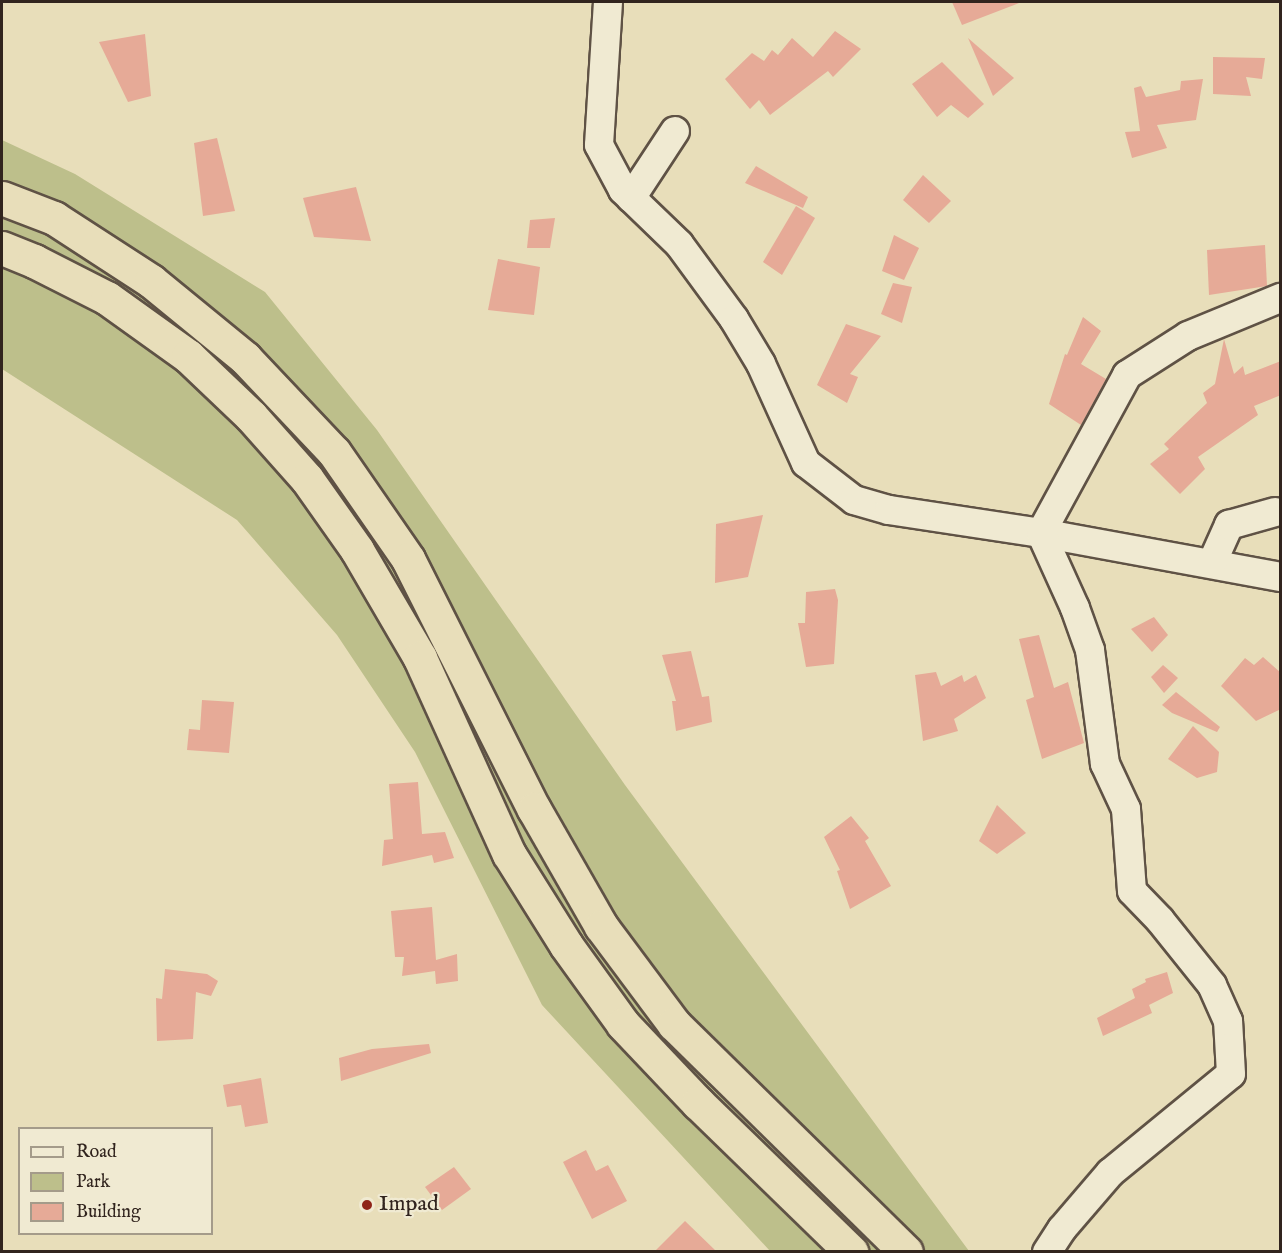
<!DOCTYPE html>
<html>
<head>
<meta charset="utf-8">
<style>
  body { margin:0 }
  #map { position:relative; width:1282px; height:1253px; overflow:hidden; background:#e8deba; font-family:"IM FELL English",serif }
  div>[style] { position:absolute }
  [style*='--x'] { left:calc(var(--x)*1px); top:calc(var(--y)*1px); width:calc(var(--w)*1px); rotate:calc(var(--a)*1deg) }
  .green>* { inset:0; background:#bdbf8b }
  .building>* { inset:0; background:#e6aa97 }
  .roads { filter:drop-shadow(2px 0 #5f5245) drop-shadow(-2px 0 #5f5245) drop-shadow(0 2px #5f5245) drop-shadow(0 -2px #5f5245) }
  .minor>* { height:28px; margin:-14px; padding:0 14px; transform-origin:14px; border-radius:14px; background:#f0ead2 }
  .highway>* { height:33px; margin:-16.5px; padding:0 16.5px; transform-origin:16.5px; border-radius:16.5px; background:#e8deba }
  .dots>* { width:16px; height:16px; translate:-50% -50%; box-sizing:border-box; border:3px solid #f0ead2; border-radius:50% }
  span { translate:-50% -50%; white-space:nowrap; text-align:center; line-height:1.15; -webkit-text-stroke:4.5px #f0ead2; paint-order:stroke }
  .poi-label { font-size:22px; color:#31241e }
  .left { translate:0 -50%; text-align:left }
  .frame { position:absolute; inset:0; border:3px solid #31241e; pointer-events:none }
  .legend { position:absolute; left:18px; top:1127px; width:195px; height:108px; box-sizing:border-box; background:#f0ead2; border:2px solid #a49b8a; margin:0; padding:8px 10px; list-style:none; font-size:18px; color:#31241e }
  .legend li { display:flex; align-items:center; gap:12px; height:30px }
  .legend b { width:30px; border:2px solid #a49b8a }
</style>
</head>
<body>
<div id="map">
  <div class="green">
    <i style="clip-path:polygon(2px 140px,75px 174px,265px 292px,377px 430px,625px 785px,969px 1251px,770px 1251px,542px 1005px,415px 752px,337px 635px,237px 520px,2px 369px)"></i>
  </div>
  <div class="building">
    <i style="clip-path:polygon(952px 2px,1019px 2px,1019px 3px,962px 25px)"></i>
    <i style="clip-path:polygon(835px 31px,861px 49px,833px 77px,828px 71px,770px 115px,759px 100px,750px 109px,725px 79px,752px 53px,764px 61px,772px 50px,778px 55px,792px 38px,813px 57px)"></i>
    <i style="clip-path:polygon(145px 34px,151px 96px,128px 102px,99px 42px)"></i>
    <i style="clip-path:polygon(968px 38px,1014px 78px,993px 96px)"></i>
    <i style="clip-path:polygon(1213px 57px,1265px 58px,1262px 79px,1246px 77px,1251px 96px,1213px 94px)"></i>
    <i style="clip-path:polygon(942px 62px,984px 104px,968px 118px,951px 105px,937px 117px,912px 84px)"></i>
    <i style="clip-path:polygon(1203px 79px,1196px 120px,1157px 125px,1167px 148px,1132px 158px,1125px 132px,1140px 131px,1134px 88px,1141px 86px,1146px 97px,1180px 90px,1181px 81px)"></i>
    <i style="clip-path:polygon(217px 138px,235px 211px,203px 216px,194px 143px)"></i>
    <i style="clip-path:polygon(756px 166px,808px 197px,803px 208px,745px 183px)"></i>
    <i style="clip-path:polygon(923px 175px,951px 201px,929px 223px,903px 200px)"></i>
    <i style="clip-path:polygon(356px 187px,371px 241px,314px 237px,303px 198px)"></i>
    <i style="clip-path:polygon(796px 206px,815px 218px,782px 275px,763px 262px)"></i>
    <i style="clip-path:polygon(555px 218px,550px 248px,527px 248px,530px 220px)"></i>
    <i style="clip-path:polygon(894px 235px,919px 248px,904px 280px,882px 271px)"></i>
    <i style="clip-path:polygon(1265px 245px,1267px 286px,1209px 295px,1207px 250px)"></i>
    <i style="clip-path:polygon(498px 259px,540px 267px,534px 315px,488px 310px)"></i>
    <i style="clip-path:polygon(893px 283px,912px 287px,902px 323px,881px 314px)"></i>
    <i style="clip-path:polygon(1083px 317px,1101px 331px,1081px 364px,1106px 379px,1081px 425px,1049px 404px,1065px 354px,1067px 355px)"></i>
    <i style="clip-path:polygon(846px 324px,881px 336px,850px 374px,858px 377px,847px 403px,817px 385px)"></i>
    <i style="clip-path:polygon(1224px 339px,1234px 374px,1243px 366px,1245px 375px,1281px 361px,1281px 395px,1254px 406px,1258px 415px,1198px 457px,1205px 469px,1180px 494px,1150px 464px,1169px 449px,1164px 444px,1207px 403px,1203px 393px,1215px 384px)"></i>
    <i style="clip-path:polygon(763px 515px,748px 577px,715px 583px,716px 524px)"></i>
    <i style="clip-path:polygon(835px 589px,838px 600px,834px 664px,806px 667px,798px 623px,805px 623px,806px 592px)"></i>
    <i style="clip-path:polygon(1154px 617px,1168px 635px,1152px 652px,1131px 629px)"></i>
    <i style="clip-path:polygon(1039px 635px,1054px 688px,1068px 682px,1084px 743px,1042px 759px,1026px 700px,1034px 697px,1019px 639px)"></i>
    <i style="clip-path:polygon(691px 651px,702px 697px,709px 696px,712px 722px,676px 731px,672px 701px,676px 701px,662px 655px)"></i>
    <i style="clip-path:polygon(1263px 657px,1281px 673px,1281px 709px,1256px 721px,1221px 686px,1245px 658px,1254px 665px)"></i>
    <i style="clip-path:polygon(1163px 665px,1178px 678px,1164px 693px,1151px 677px)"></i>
    <i style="clip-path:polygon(936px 672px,941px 686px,962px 675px,964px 682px,976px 675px,986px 698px,954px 719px,958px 731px,923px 741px,915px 675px)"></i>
    <i style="clip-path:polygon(1176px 692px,1220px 727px,1217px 732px,1172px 713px,1162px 705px)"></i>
    <i style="clip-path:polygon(202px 700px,234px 702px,229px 753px,187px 750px,189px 729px,200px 730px)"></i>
    <i style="clip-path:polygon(1193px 726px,1219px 752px,1217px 772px,1197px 778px,1168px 759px)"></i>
    <i style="clip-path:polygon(418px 782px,422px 834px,445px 832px,454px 858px,434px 863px,432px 855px,382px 866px,384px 840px,393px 839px,389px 784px)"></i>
    <i style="clip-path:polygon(997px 805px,1026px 833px,997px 854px,979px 841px)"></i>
    <i style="clip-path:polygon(851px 816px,869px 838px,865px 841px,891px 886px,850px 909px,837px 871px,840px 870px,824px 837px)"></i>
    <i style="clip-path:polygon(432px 907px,436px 960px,457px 954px,458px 981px,436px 984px,435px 971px,402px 976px,404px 957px,395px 957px,391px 911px)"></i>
    <i style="clip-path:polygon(165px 969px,207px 974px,218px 981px,211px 996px,196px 992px,193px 1039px,157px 1041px,156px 998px,162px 999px)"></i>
    <i style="clip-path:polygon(1167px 972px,1173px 993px,1149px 1005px,1152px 1013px,1103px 1036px,1097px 1018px,1135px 998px,1132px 989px,1146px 982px,1145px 979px)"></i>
    <i style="clip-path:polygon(429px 1044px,431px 1053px,341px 1081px,339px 1058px,372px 1049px)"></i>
    <i style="clip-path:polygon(261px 1078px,268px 1123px,245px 1127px,241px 1105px,227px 1107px,223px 1085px)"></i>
    <i style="clip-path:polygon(586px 1150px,596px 1171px,608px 1165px,627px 1201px,592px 1219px,563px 1162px)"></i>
    <i style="clip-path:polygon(454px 1167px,471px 1189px,442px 1210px,425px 1187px)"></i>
    <i style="clip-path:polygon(685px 1221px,716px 1251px,655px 1251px)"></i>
  </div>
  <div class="roads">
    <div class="minor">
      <i style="--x:608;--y:2;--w:143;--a:93.6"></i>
      <i style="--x:599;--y:145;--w:51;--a:61.9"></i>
      <i style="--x:623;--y:190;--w:78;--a:44"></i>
      <i style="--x:679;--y:244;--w:93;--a:53.7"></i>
      <i style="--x:734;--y:319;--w:52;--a:59"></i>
      <i style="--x:761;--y:364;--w:109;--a:65.6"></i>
      <i style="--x:806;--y:463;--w:61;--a:37.6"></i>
      <i style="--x:854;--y:500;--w:36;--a:16"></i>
      <i style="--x:889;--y:510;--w:154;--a:8.6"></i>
      <i style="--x:1041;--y:533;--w:243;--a:10.4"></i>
      <i style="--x:631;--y:198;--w:80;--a:-56.7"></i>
      <i style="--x:1212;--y:563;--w:42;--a:-65.9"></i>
      <i style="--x:1229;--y:525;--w:48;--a:-15.8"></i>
      <i style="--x:1047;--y:1252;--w:27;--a:-57"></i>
      <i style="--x:1062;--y:1229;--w:74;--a:-49.4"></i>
      <i style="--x:1110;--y:1173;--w:156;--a:-39.3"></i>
      <i style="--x:1231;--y:1074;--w:53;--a:-93.2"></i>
      <i style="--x:1228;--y:1021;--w:39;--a:-114"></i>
      <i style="--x:1212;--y:985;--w:83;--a:-128.7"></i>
      <i style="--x:1160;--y:920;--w:40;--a:-134"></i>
      <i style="--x:1132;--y:891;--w:82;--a:-94.2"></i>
      <i style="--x:1126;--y:809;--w:50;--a:-115"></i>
      <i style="--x:1105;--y:764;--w:115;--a:-97.5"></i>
      <i style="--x:1090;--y:650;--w:45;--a:-109.7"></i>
      <i style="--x:1075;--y:608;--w:82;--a:-114.4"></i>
      <i style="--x:1041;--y:533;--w:180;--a:-61.4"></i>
      <i style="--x:1127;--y:375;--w:72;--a:-32.6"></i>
      <i style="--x:1188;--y:336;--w:100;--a:-22.4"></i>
    </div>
    <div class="highway">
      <i style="--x:2;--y:198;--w:56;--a:21"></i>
      <i style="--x:54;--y:218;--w:116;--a:33"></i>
      <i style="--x:151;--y:281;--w:122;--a:39.3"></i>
      <i style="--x:245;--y:358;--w:129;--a:46.6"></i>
      <i style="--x:334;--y:452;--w:130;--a:55.3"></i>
      <i style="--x:408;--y:559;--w:280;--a:63.3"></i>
      <i style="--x:534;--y:809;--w:135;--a:60.2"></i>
      <i style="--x:601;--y:926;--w:122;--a:53.3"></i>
      <i style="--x:674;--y:1024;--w:325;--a:44.5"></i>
      <i style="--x:2;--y:248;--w:35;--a:22"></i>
      <i style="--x:34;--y:261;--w:82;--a:26.9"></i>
      <i style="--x:107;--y:298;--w:100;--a:35.6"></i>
      <i style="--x:188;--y:356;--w:87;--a:43.6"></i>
      <i style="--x:251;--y:416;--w:84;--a:48.4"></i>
      <i style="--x:307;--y:479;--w:87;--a:54.8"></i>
      <i style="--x:357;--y:550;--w:125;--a:59.7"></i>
      <i style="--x:420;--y:658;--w:215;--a:65.6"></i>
      <i style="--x:509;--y:854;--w:107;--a:57.9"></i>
      <i style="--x:566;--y:945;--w:97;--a:54.2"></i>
      <i style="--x:623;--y:1024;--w:109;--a:46.5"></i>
      <i style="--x:698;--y:1103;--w:214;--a:44.2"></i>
    </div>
  </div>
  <div class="dots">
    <i style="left:367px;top:1205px;background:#8f2418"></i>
  </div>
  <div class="poi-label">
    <span class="left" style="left:379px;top:1205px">Impad</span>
  </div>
  <div class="frame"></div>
  <ul class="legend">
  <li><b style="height:8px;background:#f0ead2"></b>Road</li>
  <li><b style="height:16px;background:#bdbf8b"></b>Park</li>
  <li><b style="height:16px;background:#e6aa97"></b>Building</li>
  </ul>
</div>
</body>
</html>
